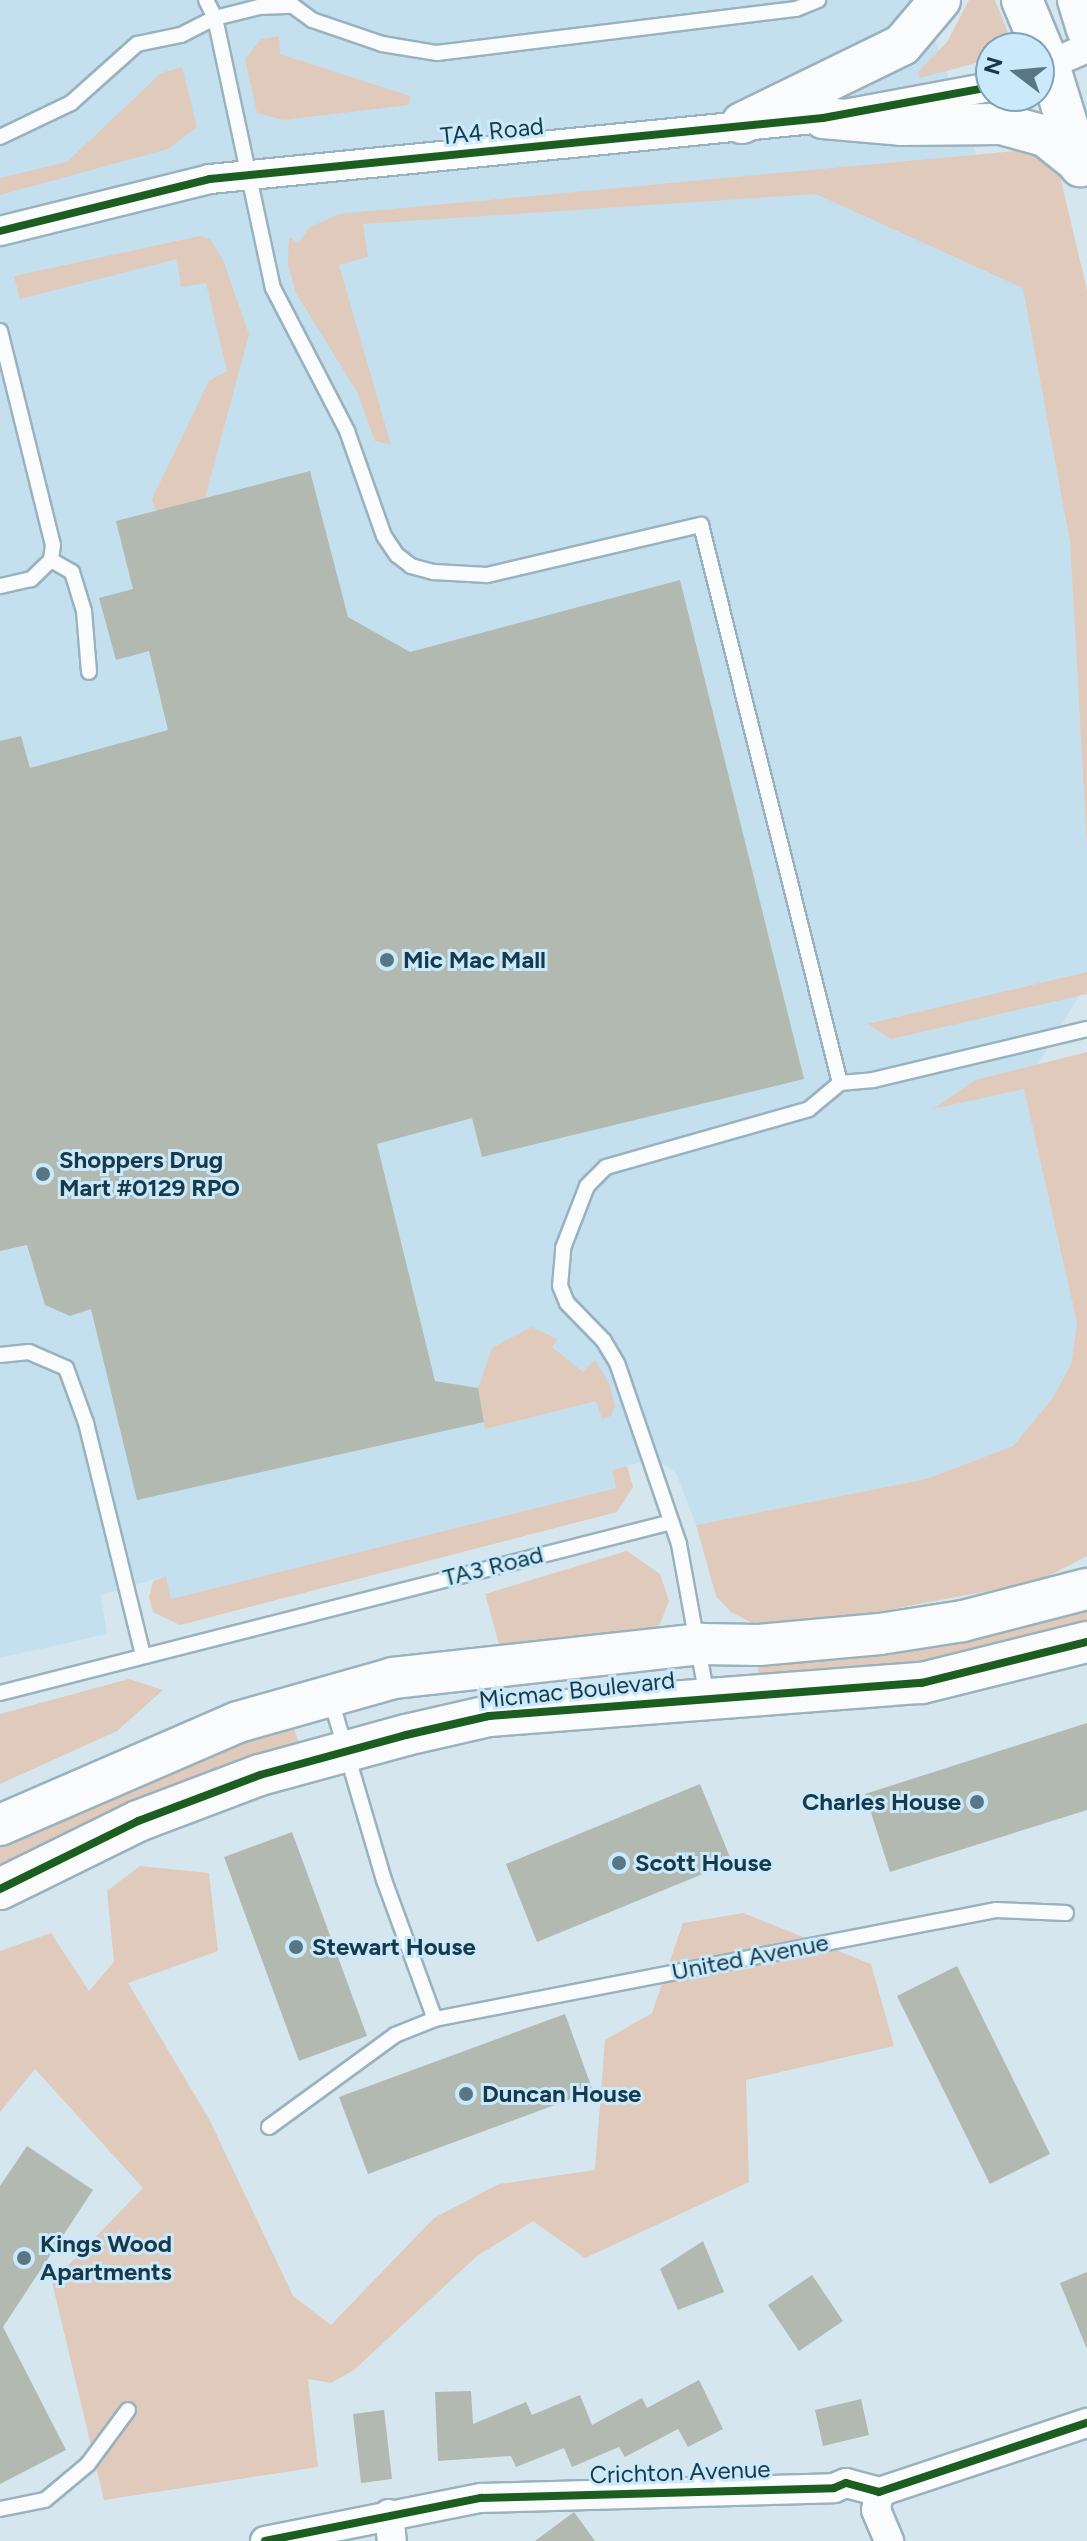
<!DOCTYPE html>
<html>
<head>
<meta charset="utf-8">
<style>
  body { margin:0 }
  #map { position:relative; width:1087px; height:2541px; overflow:hidden; background:#d5e6ef; font-family:Figtree,sans-serif }
  div>[style] { position:absolute }
  [style*='--x'] { left:calc(var(--x)*1px); top:calc(var(--y)*1px); width:calc(var(--w)*1px); rotate:calc(var(--a)*1deg) }
  .built>* { inset:0; background:#c4e0ef }
  .green>* { inset:0; background:#dfcabc }
  .building>* { inset:0; background:#b1b9b1 }
  .roads { filter:drop-shadow(2px 0 #9ab2be) drop-shadow(-2px 0 #9ab2be) drop-shadow(0 2px #9ab2be) drop-shadow(0 -2px #9ab2be) }
  .lane>* { height:14px; margin:-7px; padding:0 7px; transform-origin:7px; border-radius:7px; background:#f9fbfd }
  .street>* { height:28px; margin:-14px; padding:0 14px; transform-origin:14px; border-radius:14px; background:#f9fbfd }
  .secondary>* { height:40px; margin:-20px; padding:0 20px; transform-origin:20px; border-radius:20px; background:#f9fbfd }
  .cycleway>* { height:8px; margin:-4px; padding:0 4px; transform-origin:4px; border-radius:4px; background:#1b5e20 }
  .dots>* { width:22px; height:22px; translate:-50% -50%; box-sizing:border-box; border:4px solid #cae9fa; border-radius:50% }
  span { translate:-50% -50%; white-space:nowrap; text-align:center; line-height:1.15; -webkit-text-stroke:6px #cae9fa; paint-order:stroke }
  .street-label { font-size:24px; color:#163a4b }
  .poi-label { font-size:24px; color:#163a4b; font-weight:700 }
  .left { translate:0 -50%; text-align:left }
  .right { translate:-100% -50%; text-align:right }
  .north { position:absolute; left:975px; top:32px; width:80px; height:80px; box-sizing:border-box; background:#cae9fa; border:2px solid #82a3b4; border-radius:50%; rotate:286deg; font-size:22px; font-weight:700; line-height:32px; text-align:center; color:#163a4b }
  .north::after { content:''; display:block; margin:auto; width:28px; height:36px; background:#597684; clip-path:polygon(50% 0,100% 100%,50% 72%,0 100%) }
</style>
</head>
<body>
<div id="map">
  <div class="built">
    <i style="clip-path:polygon(0 0,921px 0,1024px 288px,1070px 542px,1087px 848px,1087px 982px,1024px 1088px,1077px 1323px,1071px 1364px,1052px 1399px,1013px 1446px,926px 1479px,696px 1525px,676px 1473px,653px 1458px,612px 1470px,616px 1488px,171px 1599px,165px 1576px,101px 1595px,107px 1634px,0 1658px)"></i>
  </div>
  <div class="green">
    <i style="clip-path:polygon(969px 0,995px 0,1014px 48px,991px 48px,991px 59px,920px 78px,918px 72px,947px 42px)"></i>
    <i style="clip-path:polygon(279px 36px,280px 54px,410px 96px,409px 105px,283px 120px,257px 113px,245px 59px,261px 39px)"></i>
    <i style="clip-path:polygon(182px 67px,197px 127px,168px 149px,0 195px,0 178px,67px 162px,161px 73px)"></i>
    <i style="clip-path:polygon(1026px 150px,1058px 168px,1087px 290px,1087px 848px,1070px 542px,1023px 288px,816px 194px,363px 224px,368px 257px,339px 265px,391px 445px,375px 441px,357px 392px,296px 293px,288px 265px,289px 237px,298px 243px,309px 228px,338px 214px)"></i>
    <i style="clip-path:polygon(200px 236px,210px 239px,223px 260px,249px 334px,205px 498px,156px 511px,152px 499px,209px 381px,227px 371px,206px 283px,181px 287px,177px 259px,20px 299px,14px 276px)"></i>
    <i style="clip-path:polygon(1087px 972px,1087px 994px,891px 1039px,867px 1024px)"></i>
    <i style="clip-path:polygon(1087px 1052px,1087px 1556px,1037px 1582px,855px 1616px,754px 1624px,731px 1612px,716px 1596px,696px 1525px,926px 1479px,1013px 1446px,1052px 1399px,1071px 1364px,1077px 1323px,1024px 1089px,933px 1109px,975px 1080px)"></i>
    <i style="clip-path:polygon(531px 1327px,558px 1339px,552px 1347px,583px 1372px,595px 1360px,609px 1383px,615px 1406px,611px 1416px,602px 1419px,596px 1401px,485px 1429px,478px 1388px,492px 1348px)"></i>
    <i style="clip-path:polygon(627px 1466px,633px 1487px,617px 1512px,180px 1625px,153px 1612px,149px 1597px,153px 1581px,166px 1576px,171px 1599px,616px 1488px,612px 1470px)"></i>
    <i style="clip-path:polygon(627px 1551px,660px 1574px,669px 1601px,660px 1624px,643px 1634px,499px 1644px,485px 1594px)"></i>
    <i style="clip-path:polygon(1087px 1602px,1087px 1626px,915px 1668px,759px 1682px,757px 1661px)"></i>
    <i style="clip-path:polygon(129px 1679px,163px 1690px,117px 1731px,0 1784px,0 1714px)"></i>
    <i style="clip-path:polygon(293px 1727px,299px 1743px,193px 1782px,0 1869px,0 1847px,54px 1817px,240px 1743px)"></i>
    <i style="clip-path:polygon(140px 1866px,209px 1873px,218px 1951px,128px 1983px,209px 2119px,293px 2296px,331px 2325px,434px 2218px,499px 2184px,595px 2170px,605px 2040px,652px 2013px,683px 1923px,743px 1913px,871px 1964px,894px 2046px,746px 2080px,749px 2182px,585px 2258px,533px 2221px,477px 2256px,354px 2370px,331px 2383px,308px 2379px,318px 2467px,104px 2500px,52px 2282px,143px 2188px,35px 2069px,0 2112px,0 1951px,51px 1933px,89px 1991px,114px 1962px,107px 1891px)"></i>
  </div>
  <div class="building">
    <i style="clip-path:polygon(310px 471px,348px 617px,410px 652px,680px 580px,804px 1079px,482px 1157px,472px 1118px,377px 1144px,435px 1381px,478px 1388px,484px 1422px,137px 1500px,91px 1309px,70px 1316px,45px 1305px,27px 1245px,0 1251px,0 741px,21px 736px,30px 768px,168px 730px,149px 651px,116px 660px,99px 598px,133px 589px,116px 521px)"></i>
    <i style="clip-path:polygon(1087px 1723px,1087px 1810px,890px 1872px,865px 1794px)"></i>
    <i style="clip-path:polygon(700px 1784px,732px 1862px,537px 1942px,506px 1864px)"></i>
    <i style="clip-path:polygon(292px 1832px,367px 2036px,299px 2061px,224px 1857px)"></i>
    <i style="clip-path:polygon(957px 1966px,1050px 2154px,990px 2184px,897px 1996px)"></i>
    <i style="clip-path:polygon(565px 2014px,593px 2091px,368px 2174px,339px 2097px)"></i>
    <i style="clip-path:polygon(27px 2146px,93px 2190px,3px 2327px,66px 2450px,0 2484px,0 2186px)"></i>
    <i style="clip-path:polygon(703px 2241px,724px 2292px,678px 2310px,660px 2269px)"></i>
    <i style="clip-path:polygon(1087px 2272px,1087px 2347px,1086px 2347px,1060px 2283px)"></i>
    <i style="clip-path:polygon(812px 2275px,843px 2321px,799px 2351px,768px 2305px)"></i>
    <i style="clip-path:polygon(699px 2380px,723px 2429px,688px 2447px,678px 2429px,625px 2457px,619px 2447px,572px 2467px,564px 2448px,516px 2467px,511px 2456px,438px 2461px,435px 2392px,471px 2391px,473px 2424px,526px 2402px,532px 2415px,580px 2395px,592px 2425px,642px 2398px,647px 2408px)"></i>
    <i style="clip-path:polygon(861px 2399px,869px 2435px,823px 2446px,815px 2410px)"></i>
    <i style="clip-path:polygon(384px 2410px,392px 2479px,361px 2483px,353px 2414px)"></i>
    <i style="clip-path:polygon(574px 2512px,595px 2541px,535px 2541px)"></i>
  </div>
  <div class="roads">
    <div class="lane">
      <i style="--x:206;--y:0;--w:20;--a:63"></i>
      <i style="--x:215;--y:18;--w:276;--a:77.9"></i>
      <i style="--x:273;--y:288;--w:161;--a:62.6"></i>
      <i style="--x:347;--y:431;--w:111;--a:70.6"></i>
      <i style="--x:384;--y:536;--w:23;--a:56"></i>
      <i style="--x:397;--y:555;--w:18;--a:38"></i>
      <i style="--x:411;--y:566;--w:24;--a:15"></i>
      <i style="--x:434;--y:572;--w:53;--a:3.2"></i>
      <i style="--x:487;--y:575;--w:220;--a:-13.2"></i>
      <i style="--x:701;--y:525;--w:575;--a:76.01"></i>
      <i style="--x:0;--y:137;--w:79;--a:-25.6"></i>
      <i style="--x:71;--y:103;--w:89;--a:-41.8"></i>
      <i style="--x:137;--y:44;--w:45;--a:-11.6"></i>
      <i style="--x:181;--y:35;--w:38;--a:-27"></i>
      <i style="--x:215;--y:18;--w:45;--a:-14"></i>
      <i style="--x:259;--y:7;--w:34;--a:-2"></i>
      <i style="--x:293;--y:6;--w:24;--a:36"></i>
      <i style="--x:312;--y:20;--w:74;--a:18.9"></i>
      <i style="--x:382;--y:44;--w:56;--a:9.3"></i>
      <i style="--x:437;--y:53;--w:362;--a:-7"></i>
      <i style="--x:796;--y:9;--w:24;--a:-22"></i>
      <i style="--x:0;--y:331;--w:220;--a:76.1"></i>
      <i style="--x:53;--y:545;--w:15;--a:98"></i>
      <i style="--x:51;--y:560;--w:28;--a:136"></i>
      <i style="--x:31;--y:579;--w:32;--a:167"></i>
      <i style="--x:51;--y:560;--w:24;--a:30"></i>
      <i style="--x:72;--y:572;--w:41;--a:72.9"></i>
      <i style="--x:84;--y:611;--w:61;--a:85.3"></i>
      <i style="--x:0;--y:1355;--w:29;--a:-6"></i>
      <i style="--x:29;--y:1352;--w:40;--a:23.4"></i>
      <i style="--x:66;--y:1368;--w:59;--a:70"></i>
      <i style="--x:86;--y:1423;--w:239;--a:76.2"></i>
      <i style="--x:0;--y:1693;--w:689;--a:-14.28"></i>
      <i style="--x:707;--y:1697;--w:156;--a:-100.4"></i>
      <i style="--x:679;--y:1544;--w:191;--a:-108.9"></i>
      <i style="--x:617;--y:1363;--w:26;--a:-121"></i>
      <i style="--x:604;--y:1341;--w:53;--a:-134.2"></i>
      <i style="--x:567;--y:1303;--w:18;--a:-112"></i>
      <i style="--x:560;--y:1286;--w:38;--a:-85"></i>
      <i style="--x:563;--y:1248;--w:66;--a:-68.8"></i>
      <i style="--x:587;--y:1186;--w:27;--a:-45"></i>
      <i style="--x:606;--y:1167;--w:211;--a:-15.9"></i>
      <i style="--x:809;--y:1109;--w:40;--a:-40"></i>
      <i style="--x:840;--y:1083;--w:33;--a:-5"></i>
      <i style="--x:873;--y:1080;--w:220;--a:-13.4"></i>
      <i style="--x:331;--y:1700;--w:188;--a:73.6"></i>
      <i style="--x:384;--y:1880;--w:148;--a:69.9"></i>
      <i style="--x:269;--y:2127;--w:156;--a:-36.1"></i>
      <i style="--x:395;--y:2035;--w:43;--a:-21.8"></i>
      <i style="--x:435;--y:2019;--w:571;--a:-11"></i>
      <i style="--x:996;--y:1910;--w:70;--a:2.5"></i>
      <i style="--x:0;--y:2509;--w:46;--a:-11.3"></i>
      <i style="--x:45;--y:2500;--w:56;--a:-39.9"></i>
      <i style="--x:88;--y:2464;--w:67;--a:-53.5"></i>
    </div>
    <div class="street">
      <i style="--x:1039;--y:69;--w:52;--a:-23.6"></i>
      <i style="--x:0;--y:231;--w:216;--a:-13.9"></i>
      <i style="--x:210;--y:179;--w:616;--a:-5.68"></i>
      <i style="--x:823;--y:118;--w:171;--a:-10.5"></i>
      <i style="--x:879;--y:2492;--w:18;--a:99"></i>
      <i style="--x:876;--y:2510;--w:34;--a:67"></i>
      <i style="--x:389;--y:2514;--w:27;--a:84"></i>
      <i style="--x:265;--y:2541;--w:220;--a:-11.3"></i>
      <i style="--x:481;--y:2498;--w:353;--a:-1.6"></i>
      <i style="--x:834;--y:2488;--w:13;--a:-23"></i>
      <i style="--x:846;--y:2483;--w:34;--a:15"></i>
      <i style="--x:879;--y:2492;--w:219;--a:-18.4"></i>
    </div>
    <div class="secondary">
      <i style="--x:1022;--y:0;--w:70;--a:67.4"></i>
      <i style="--x:1049;--y:65;--w:106;--a:72.9"></i>
      <i style="--x:1078;--y:0;--w:30;--a:73"></i>
      <i style="--x:823;--y:118;--w:78;--a:5.1"></i>
      <i style="--x:901;--y:125;--w:100;--a:-0.6"></i>
      <i style="--x:1001;--y:124;--w:46;--a:15.3"></i>
      <i style="--x:1045;--y:136;--w:45;--a:38.7"></i>
      <i style="--x:742;--y:123;--w:178;--a:-26"></i>
      <i style="--x:902;--y:45;--w:59;--a:-49.8"></i>
      <i style="--x:0;--y:1825;--w:259;--a:-23.4"></i>
      <i style="--x:238;--y:1722;--w:161;--a:-15.8"></i>
      <i style="--x:393;--y:1678;--w:311;--a:-6.3"></i>
      <i style="--x:702;--y:1644;--w:57;--a:1"></i>
      <i style="--x:759;--y:1645;--w:121;--a:-5.2"></i>
      <i style="--x:880;--y:1634;--w:84;--a:-8.9"></i>
      <i style="--x:963;--y:1621;--w:128;--a:-14.5"></i>
      <i style="--x:0;--y:1889;--w:154;--a:-26.2"></i>
      <i style="--x:138;--y:1821;--w:130;--a:-20.7"></i>
      <i style="--x:260;--y:1775;--w:151;--a:-15.3"></i>
      <i style="--x:406;--y:1735;--w:85;--a:-12.9"></i>
      <i style="--x:489;--y:1716;--w:434;--a:-4.4"></i>
      <i style="--x:922;--y:1683;--w:170;--a:-14"></i>
    </div>
  </div>
  <div class="cycleway">
    <i style="--x:0;--y:231;--w:216;--a:-13.9"></i>
    <i style="--x:210;--y:179;--w:616;--a:-5.68"></i>
    <i style="--x:823;--y:118;--w:171;--a:-10.5"></i>
    <i style="--x:0;--y:1889;--w:154;--a:-26.2"></i>
    <i style="--x:138;--y:1821;--w:130;--a:-20.7"></i>
    <i style="--x:260;--y:1775;--w:151;--a:-15.3"></i>
    <i style="--x:406;--y:1735;--w:85;--a:-12.9"></i>
    <i style="--x:489;--y:1716;--w:434;--a:-4.4"></i>
    <i style="--x:922;--y:1683;--w:170;--a:-14"></i>
    <i style="--x:265;--y:2541;--w:220;--a:-11.3"></i>
    <i style="--x:481;--y:2498;--w:353;--a:-1.6"></i>
    <i style="--x:834;--y:2488;--w:13;--a:-23"></i>
    <i style="--x:846;--y:2483;--w:34;--a:15"></i>
    <i style="--x:879;--y:2492;--w:219;--a:-18.4"></i>
  </div>
  <div class="dots">
    <i style="left:387px;top:960px;background:#597684"></i>
    <i style="left:43px;top:1174px;background:#597684"></i>
    <i style="left:977px;top:1802px;background:#597684"></i>
    <i style="left:619px;top:1863px;background:#597684"></i>
    <i style="left:296px;top:1947px;background:#597684"></i>
    <i style="left:466px;top:2094px;background:#597684"></i>
    <i style="left:24px;top:2258px;background:#597684"></i>
  </div>
  <div class="street-label">
    <span style="left:492px;top:131px;rotate:-6deg">TA4 Road</span>
    <span style="left:493px;top:1566px;rotate:-14deg">TA3 Road</span>
    <span style="left:577px;top:1690px;rotate:-6deg">Micmac Boulevard</span>
    <span style="left:750px;top:1957px;rotate:-11deg">United Avenue</span>
    <span style="left:680px;top:2472px;rotate:-2deg">Crichton Avenue</span>
  </div>
  <div class="poi-label">
    <span class="left" style="left:403px;top:960px">Mic Mac Mall</span>
    <span class="left" style="left:59px;top:1174px">Shoppers Drug<br>Mart #0129 RPO</span>
    <span class="right" style="left:961px;top:1802px">Charles House</span>
    <span class="left" style="left:635px;top:1863px">Scott House</span>
    <span class="left" style="left:312px;top:1947px">Stewart House</span>
    <span class="left" style="left:482px;top:2094px">Duncan House</span>
    <span class="left" style="left:40px;top:2258px">Kings Wood<br>Apartments</span>
  </div>
  <div class="north">N</div>
</div>
</body>
</html>
